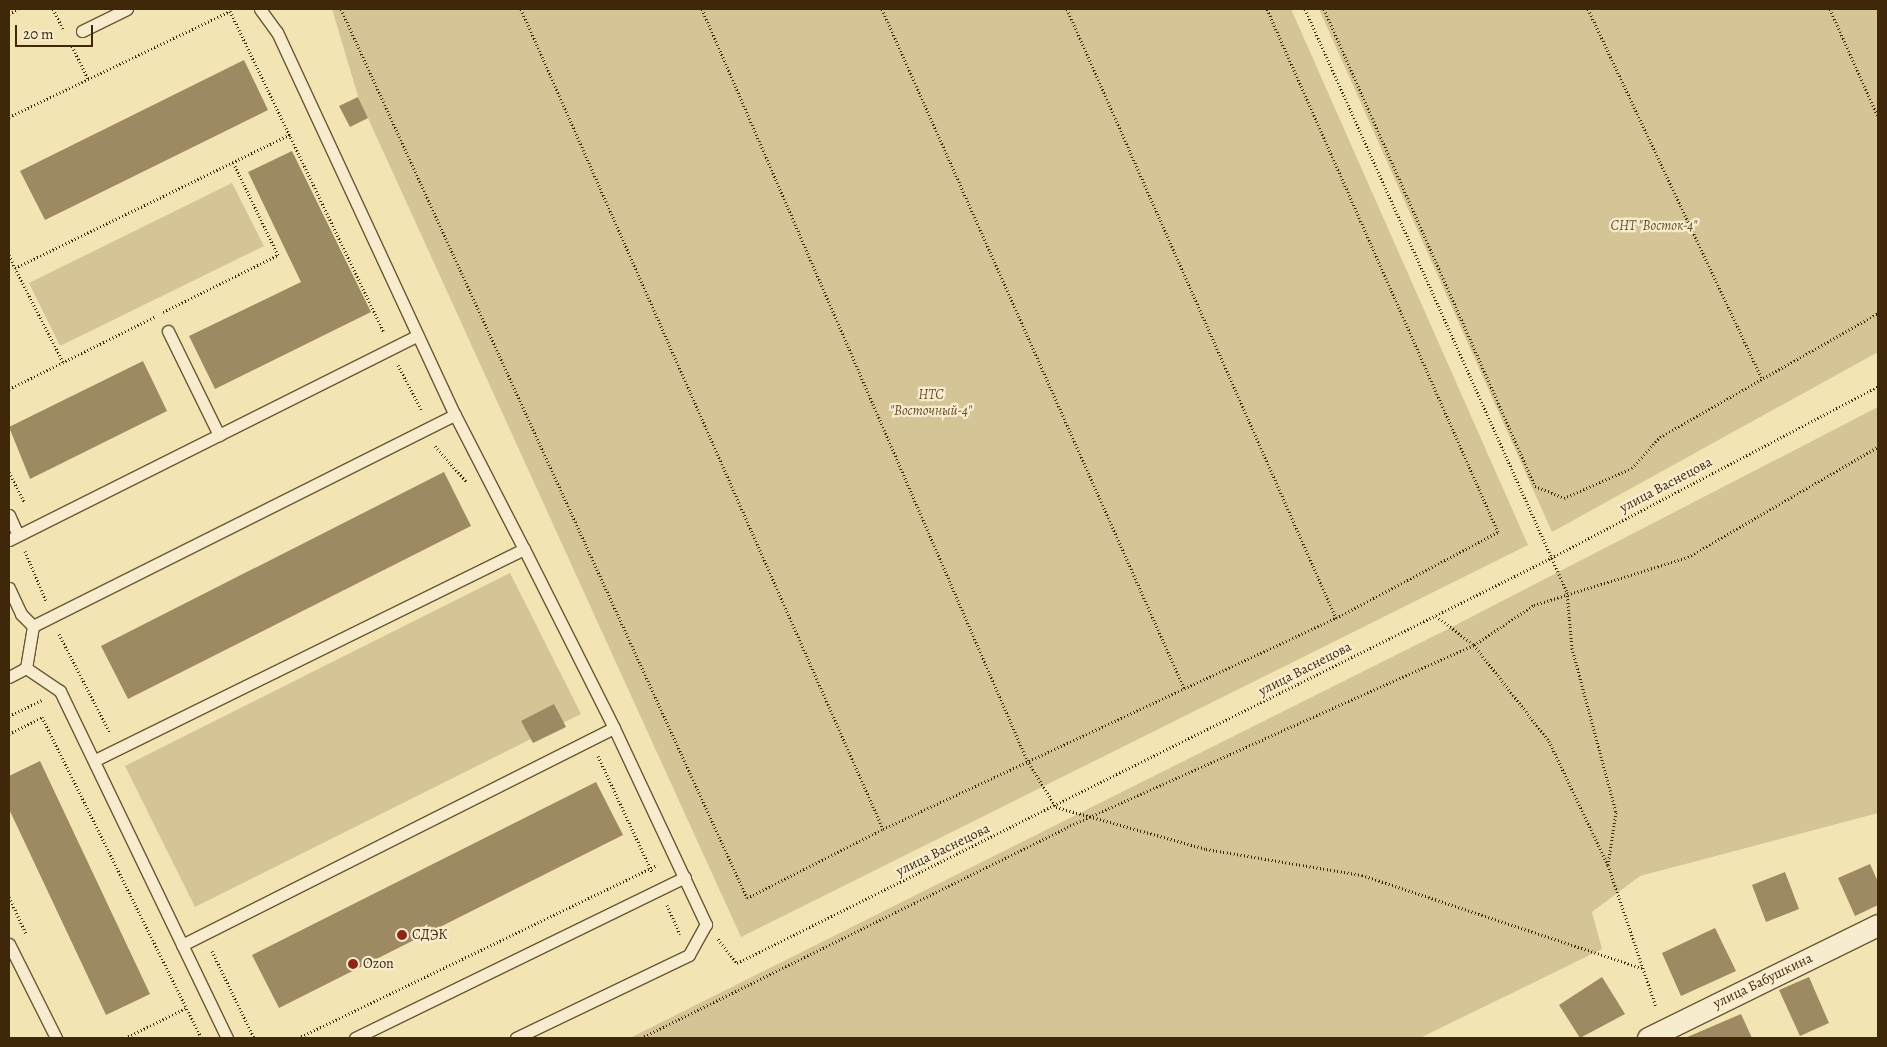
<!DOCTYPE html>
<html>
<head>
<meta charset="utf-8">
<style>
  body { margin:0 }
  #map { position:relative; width:1887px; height:1047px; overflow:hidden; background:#f3e4b3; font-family:Alegreya,serif }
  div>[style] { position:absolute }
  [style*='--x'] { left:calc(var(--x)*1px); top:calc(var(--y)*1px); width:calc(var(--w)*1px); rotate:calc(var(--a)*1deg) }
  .green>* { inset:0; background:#d4c496 }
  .building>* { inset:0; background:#9d8962 }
  .path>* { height:3px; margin-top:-1.5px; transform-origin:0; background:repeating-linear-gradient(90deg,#3f270a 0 1px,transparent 0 3.5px) }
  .roads { filter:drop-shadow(1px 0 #6c5634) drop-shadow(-1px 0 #6c5634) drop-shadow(0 1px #6c5634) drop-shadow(0 -1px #6c5634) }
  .service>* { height:11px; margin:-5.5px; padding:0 5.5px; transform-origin:5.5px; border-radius:5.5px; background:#f7edce }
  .minor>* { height:21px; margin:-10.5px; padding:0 10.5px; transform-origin:10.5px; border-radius:10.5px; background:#f7edce }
  .dots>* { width:14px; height:14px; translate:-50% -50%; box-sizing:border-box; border:2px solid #f7edce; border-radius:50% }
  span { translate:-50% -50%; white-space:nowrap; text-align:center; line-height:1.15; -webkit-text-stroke:4.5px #f7edce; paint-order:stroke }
  .park-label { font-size:14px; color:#644e2d; font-style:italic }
  .street-label { font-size:14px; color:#3f270a }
  .poi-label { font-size:14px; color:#3f270a }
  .left { translate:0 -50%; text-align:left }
  .frame { position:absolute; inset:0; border:10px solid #3f270a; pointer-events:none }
  .scale { position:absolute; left:15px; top:25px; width:78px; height:22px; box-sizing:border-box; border:2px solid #3f270a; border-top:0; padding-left:6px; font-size:15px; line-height:18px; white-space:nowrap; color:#3f270a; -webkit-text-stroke:4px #f7edce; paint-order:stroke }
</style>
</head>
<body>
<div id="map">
  <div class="green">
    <i style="clip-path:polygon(332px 9px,1291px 9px,1528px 545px,741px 937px,358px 96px)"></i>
    <i style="clip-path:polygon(1319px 9px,1878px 9px,1878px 352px,1552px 532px)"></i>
    <i style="clip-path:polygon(232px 183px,264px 246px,60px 346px,29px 283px)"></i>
    <i style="clip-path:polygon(1878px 407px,1878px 813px,1640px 876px,1592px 912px,1602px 949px,1420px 1038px,630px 1038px,1448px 629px)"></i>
    <i style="clip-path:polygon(510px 573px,581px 714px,195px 907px,125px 766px)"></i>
  </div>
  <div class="building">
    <i style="clip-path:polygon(244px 60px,268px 110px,45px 220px,20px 171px)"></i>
    <i style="clip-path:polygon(358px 97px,368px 118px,350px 127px,339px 106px)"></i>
    <i style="clip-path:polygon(292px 151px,371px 312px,215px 389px,189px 336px,301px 282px,248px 172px)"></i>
    <i style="clip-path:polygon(143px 361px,167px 411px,30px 479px,9px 427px)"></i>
    <i style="clip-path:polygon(444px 472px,471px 526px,128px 699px,101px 646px)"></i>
    <i style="clip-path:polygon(554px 704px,566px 727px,533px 743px,521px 721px)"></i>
    <i style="clip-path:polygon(40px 761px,150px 994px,106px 1015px,9px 809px,9px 776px)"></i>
    <i style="clip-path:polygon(596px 782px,623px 835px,279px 1008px,252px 955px)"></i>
    <i style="clip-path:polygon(1870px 864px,1878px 882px,1878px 905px,1855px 916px,1838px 878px)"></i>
    <i style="clip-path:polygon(1785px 872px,1799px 909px,1766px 922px,1752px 885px)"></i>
    <i style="clip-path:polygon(1715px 928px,1736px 971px,1681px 996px,1662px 953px)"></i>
    <i style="clip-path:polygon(1602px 977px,1625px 1014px,1580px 1038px,1559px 1005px)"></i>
    <i style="clip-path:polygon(1809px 977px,1829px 1023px,1800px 1036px,1779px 990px)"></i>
    <i style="clip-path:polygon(1741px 1014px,1752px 1038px,1685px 1038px)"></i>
  </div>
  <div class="path">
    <i style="--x:53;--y:9;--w:22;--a:63"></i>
    <i style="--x:341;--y:9;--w:977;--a:65.45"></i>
    <i style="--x:747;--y:898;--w:153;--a:-26.9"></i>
    <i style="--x:883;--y:829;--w:500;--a:-25"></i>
    <i style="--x:1336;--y:618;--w:183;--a:-28"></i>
    <i style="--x:1498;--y:532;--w:572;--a:-113.83"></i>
    <i style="--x:521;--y:9;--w:896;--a:66.18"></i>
    <i style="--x:702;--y:9;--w:818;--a:66.6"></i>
    <i style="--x:1027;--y:760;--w:55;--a:58.3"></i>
    <i style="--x:1056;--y:807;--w:156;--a:15.6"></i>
    <i style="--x:1206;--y:849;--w:158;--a:9.5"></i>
    <i style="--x:1362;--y:875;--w:295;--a:18.4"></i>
    <i style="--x:882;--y:9;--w:743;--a:66.02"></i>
    <i style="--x:1067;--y:9;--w:666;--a:66.17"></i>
    <i style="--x:1305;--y:9;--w:639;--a:65.8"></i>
    <i style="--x:1567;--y:592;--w:56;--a:84.9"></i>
    <i style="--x:1572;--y:648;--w:170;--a:75"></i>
    <i style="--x:1616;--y:812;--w:54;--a:98.6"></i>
    <i style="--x:1324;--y:9;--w:522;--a:66.14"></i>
    <i style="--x:1535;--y:486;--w:31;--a:22"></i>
    <i style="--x:1564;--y:498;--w:74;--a:-23.8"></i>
    <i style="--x:1632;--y:468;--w:42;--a:-47.9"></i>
    <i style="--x:1660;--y:437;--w:251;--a:-29.6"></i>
    <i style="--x:1588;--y:9;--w:409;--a:64.8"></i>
    <i style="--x:1830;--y:9;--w:118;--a:66"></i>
    <i style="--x:9;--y:14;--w:11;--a:-27"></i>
    <i style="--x:72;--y:46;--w:37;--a:64"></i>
    <i style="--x:9;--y:117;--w:245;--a:-25.6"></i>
    <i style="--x:230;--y:11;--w:356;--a:64.4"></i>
    <i style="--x:9;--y:255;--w:14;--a:65"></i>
    <i style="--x:163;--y:312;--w:128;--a:-26.4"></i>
    <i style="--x:278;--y:255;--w:101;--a:-115.8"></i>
    <i style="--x:63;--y:362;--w:106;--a:-117.1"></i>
    <i style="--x:15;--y:268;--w:307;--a:-25.9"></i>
    <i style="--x:398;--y:365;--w:52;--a:62.4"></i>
    <i style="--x:9;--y:389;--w:164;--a:-26.4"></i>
    <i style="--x:435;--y:446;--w:47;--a:48.5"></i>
    <i style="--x:9;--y:472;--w:33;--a:63"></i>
    <i style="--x:25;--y:551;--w:54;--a:67.2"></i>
    <i style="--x:1436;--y:616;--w:48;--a:37.3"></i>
    <i style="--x:1474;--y:645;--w:122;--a:52"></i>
    <i style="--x:1549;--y:741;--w:137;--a:64.6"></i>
    <i style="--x:1608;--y:865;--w:150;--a:71.3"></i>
    <i style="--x:59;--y:634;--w:111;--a:62.7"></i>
    <i style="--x:9;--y:716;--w:37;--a:-26"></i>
    <i style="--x:9;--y:734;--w:37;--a:-27"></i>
    <i style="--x:42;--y:717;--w:358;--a:63.6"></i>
    <i style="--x:598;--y:756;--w:128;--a:65"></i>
    <i style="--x:9;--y:897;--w:40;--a:65"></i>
    <i style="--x:667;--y:905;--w:32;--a:66"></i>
    <i style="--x:718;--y:939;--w:31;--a:52"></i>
    <i style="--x:737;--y:963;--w:909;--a:-26.45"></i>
    <i style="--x:1551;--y:558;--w:369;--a:-27.7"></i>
    <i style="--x:212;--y:951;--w:97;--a:64.2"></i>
    <i style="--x:125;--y:1038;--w:68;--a:-26.2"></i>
    <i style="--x:298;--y:1038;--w:399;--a:-25.7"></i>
    <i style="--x:641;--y:1038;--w:475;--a:-26.3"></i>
    <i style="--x:1067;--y:827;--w:446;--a:-24.1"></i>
    <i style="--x:1474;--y:645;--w:72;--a:-33.7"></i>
    <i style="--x:1534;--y:605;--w:161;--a:-17.3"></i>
    <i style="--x:1688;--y:557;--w:220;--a:-30.1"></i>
  </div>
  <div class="roads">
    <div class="service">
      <i style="--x:260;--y:9;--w:29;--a:54"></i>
      <i style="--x:277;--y:32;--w:422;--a:65.1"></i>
      <i style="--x:82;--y:31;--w:50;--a:-26.1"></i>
      <i style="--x:168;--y:331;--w:116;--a:63.9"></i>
      <i style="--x:9;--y:515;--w:22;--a:66"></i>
      <i style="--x:9;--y:540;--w:457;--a:-26.6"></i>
      <i style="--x:524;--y:549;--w:200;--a:63.3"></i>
      <i style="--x:9;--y:588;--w:29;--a:65"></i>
      <i style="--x:21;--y:614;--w:17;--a:45"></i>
      <i style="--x:33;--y:626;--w:472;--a:-26.6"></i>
      <i style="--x:455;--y:415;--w:151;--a:62.8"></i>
      <i style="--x:524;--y:549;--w:479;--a:153.8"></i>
      <i style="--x:26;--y:668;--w:43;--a:-80.5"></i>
      <i style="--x:9;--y:677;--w:19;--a:-28"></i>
      <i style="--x:26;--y:668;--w:41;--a:34.1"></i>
      <i style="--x:60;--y:691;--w:385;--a:64.3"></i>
      <i style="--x:9;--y:944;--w:105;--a:63.4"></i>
      <i style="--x:182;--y:945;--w:483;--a:-26.7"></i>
      <i style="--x:614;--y:728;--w:217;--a:64.9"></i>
      <i style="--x:706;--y:924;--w:35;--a:119"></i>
      <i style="--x:689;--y:955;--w:192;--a:154.4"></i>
      <i style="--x:355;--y:1038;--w:367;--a:-26"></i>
    </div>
    <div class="minor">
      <i style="--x:1648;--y:1038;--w:256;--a:-26.2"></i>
    </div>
  </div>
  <div class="dots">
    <i style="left:402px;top:935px;background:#8f2418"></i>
    <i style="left:353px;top:964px;background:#8f2418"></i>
  </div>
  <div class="park-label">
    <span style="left:1654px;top:226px">СНТ "Восток-4"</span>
    <span style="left:931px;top:403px">НТС<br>"Восточный-4"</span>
  </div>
  <div class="street-label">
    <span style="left:1666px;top:485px;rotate:-28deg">улица Васнецова</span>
    <span style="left:1305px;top:669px;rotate:-27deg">улица Васнецова</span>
    <span style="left:943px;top:850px;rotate:-26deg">улица Васнецова</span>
    <span style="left:1763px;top:981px;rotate:-26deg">улица Бабушкина</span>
  </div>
  <div class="poi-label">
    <span class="left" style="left:412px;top:935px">СДЭК</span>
    <span class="left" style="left:363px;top:964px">Ozon</span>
  </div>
  <div class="frame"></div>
  <div class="scale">20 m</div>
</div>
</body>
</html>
